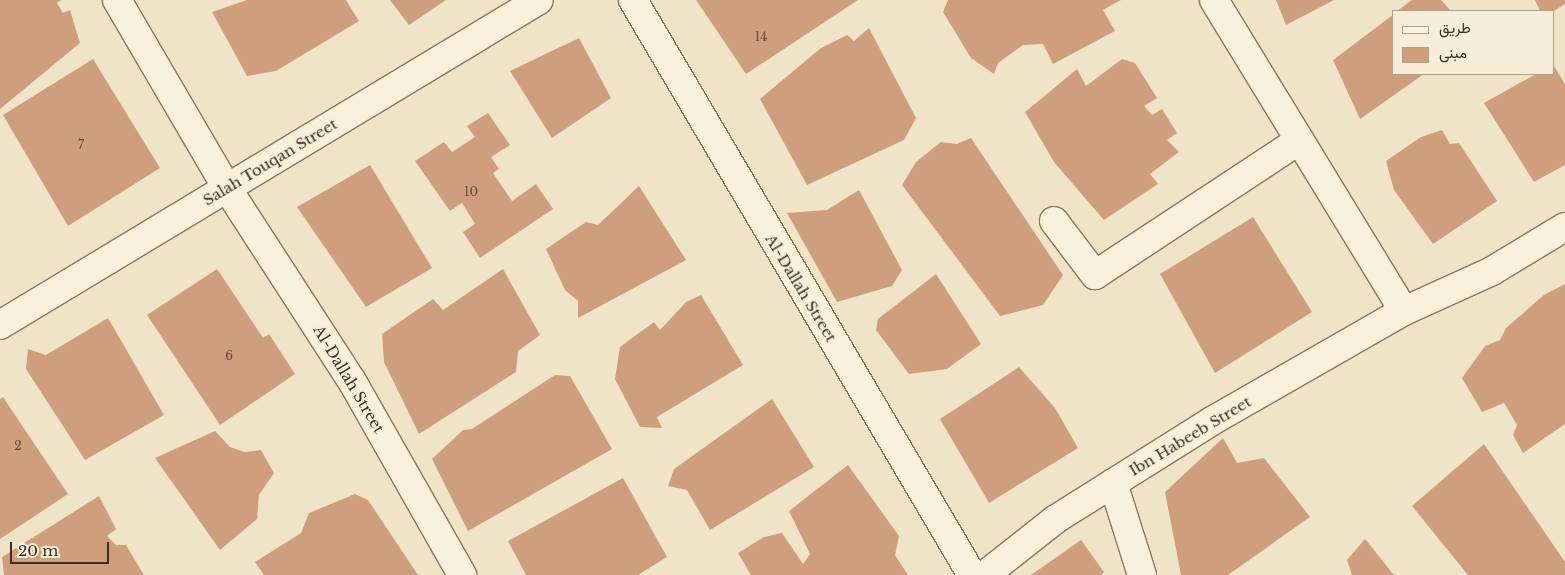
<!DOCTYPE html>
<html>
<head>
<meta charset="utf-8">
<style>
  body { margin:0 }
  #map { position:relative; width:1565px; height:575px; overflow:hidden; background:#f0e4c8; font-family:"Libre Baskerville",Vazirmatn,serif }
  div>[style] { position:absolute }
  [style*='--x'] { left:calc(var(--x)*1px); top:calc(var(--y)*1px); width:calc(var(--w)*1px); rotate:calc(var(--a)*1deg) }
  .building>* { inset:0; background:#cf9f7d }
  .roads { filter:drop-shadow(1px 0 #8d765c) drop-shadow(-1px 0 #8d765c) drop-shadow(0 1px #8d765c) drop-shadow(0 -1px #8d765c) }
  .minor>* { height:28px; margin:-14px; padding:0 14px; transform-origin:14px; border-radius:14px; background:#faf1dc }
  span { translate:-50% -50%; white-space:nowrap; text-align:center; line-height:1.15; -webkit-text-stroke:4px #f7eed8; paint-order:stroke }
  .number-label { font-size:12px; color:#624a37 }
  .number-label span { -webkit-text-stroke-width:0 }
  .street-label { font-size:15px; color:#3d2e20 }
  .legend { position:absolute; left:1392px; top:10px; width:162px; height:65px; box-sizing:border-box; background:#f7eed8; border:1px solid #ada18e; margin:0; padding:6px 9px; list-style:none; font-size:15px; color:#3d2e20 }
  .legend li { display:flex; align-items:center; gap:10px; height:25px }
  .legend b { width:25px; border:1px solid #ada18e }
  .scale { position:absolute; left:10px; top:542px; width:99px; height:22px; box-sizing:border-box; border:2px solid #3d2e20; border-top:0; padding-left:6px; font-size:15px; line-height:18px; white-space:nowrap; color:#3d2e20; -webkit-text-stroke:4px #f7eed8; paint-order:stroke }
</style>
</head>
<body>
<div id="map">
  <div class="building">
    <i style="clip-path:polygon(0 0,61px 0,57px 3px,63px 13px,70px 10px,80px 43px,0 109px)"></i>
    <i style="clip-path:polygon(247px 0,346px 0,359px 21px,276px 71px,247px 76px,212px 12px)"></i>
    <i style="clip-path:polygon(390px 0,446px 0,409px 25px)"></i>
    <i style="clip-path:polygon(696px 0,858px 0,746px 74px)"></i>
    <i style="clip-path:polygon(948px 0,1121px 0,1103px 10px,1115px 31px,1053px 64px,1043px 44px,1023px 45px,998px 63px,994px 74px,971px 58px,943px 12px)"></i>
    <i style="clip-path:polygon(1276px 0,1334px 0,1286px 25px)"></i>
    <i style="clip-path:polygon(1412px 0,1441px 0,1451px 11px,1397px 11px)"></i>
    <i style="clip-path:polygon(1535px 0,1565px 0,1565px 4px,1554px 11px,1540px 11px)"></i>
    <i style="clip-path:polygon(1394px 14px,1394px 74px,1424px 74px,1360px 119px,1333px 60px)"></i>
    <i style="clip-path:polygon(869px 28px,916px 118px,904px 140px,807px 185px,760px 99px,821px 48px,847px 35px,854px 41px)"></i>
    <i style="clip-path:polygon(579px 38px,611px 98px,552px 138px,510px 71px)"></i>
    <i style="clip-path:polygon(93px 59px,160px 168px,68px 226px,3px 115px)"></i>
    <i style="clip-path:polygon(1122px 59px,1135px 63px,1157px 98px,1144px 106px,1152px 115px,1162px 109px,1177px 133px,1167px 140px,1179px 152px,1150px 174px,1158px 184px,1104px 220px,1054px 162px,1025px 112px,1077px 69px,1086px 86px)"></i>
    <i style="clip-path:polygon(1554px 66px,1565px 84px,1565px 165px,1534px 182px,1484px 103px,1536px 74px,1554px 74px)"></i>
    <i style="clip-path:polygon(488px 113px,510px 145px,491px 157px,499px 169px,493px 173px,512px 201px,536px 184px,553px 209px,480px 258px,463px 232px,475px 224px,462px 203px,450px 211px,415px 161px,444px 142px,452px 152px,475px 137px,467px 126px)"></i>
    <i style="clip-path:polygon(1442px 130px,1450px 144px,1459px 143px,1497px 201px,1433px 244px,1394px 190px,1386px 161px,1421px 137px)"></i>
    <i style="clip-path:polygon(971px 138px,1063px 275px,1043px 305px,1000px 316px,902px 185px,916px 162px,941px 142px,957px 144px)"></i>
    <i style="clip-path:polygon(370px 165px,432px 268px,366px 307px,297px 207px)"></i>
    <i style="clip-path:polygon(639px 186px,686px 260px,578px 318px,578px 301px,565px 290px,546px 249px,586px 222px,598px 225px)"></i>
    <i style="clip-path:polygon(859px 190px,902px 270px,892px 286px,837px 302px,787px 213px,827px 210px)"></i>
    <i style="clip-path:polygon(1253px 217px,1312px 312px,1215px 373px,1160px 274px)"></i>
    <i style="clip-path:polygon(217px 269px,263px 338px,269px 334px,295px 374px,220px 425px,147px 315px)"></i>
    <i style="clip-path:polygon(503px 269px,540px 335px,518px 351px,516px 372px,419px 434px,384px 362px,382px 334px,433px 299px,443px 310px)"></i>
    <i style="clip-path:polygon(936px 274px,981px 344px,947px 369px,909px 374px,876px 330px,878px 319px)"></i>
    <i style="clip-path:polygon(1565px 284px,1565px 424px,1523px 453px,1513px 435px,1517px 425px,1504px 403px,1482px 412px,1462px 378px,1485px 346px,1500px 340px,1506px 328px,1544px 295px)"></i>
    <i style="clip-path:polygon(701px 295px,743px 365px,657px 417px,662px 428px,640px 427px,615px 379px,620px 347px,654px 322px,660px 330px,686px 302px)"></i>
    <i style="clip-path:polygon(108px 318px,164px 415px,85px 460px,26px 369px,28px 349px,46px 355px)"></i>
    <i style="clip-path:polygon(1019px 367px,1055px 408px,1078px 448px,989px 503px,940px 419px)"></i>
    <i style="clip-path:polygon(555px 375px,570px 376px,612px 449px,468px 531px,432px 459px,463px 430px,472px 429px)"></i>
    <i style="clip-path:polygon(3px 397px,68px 494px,0 539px,0 399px)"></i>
    <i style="clip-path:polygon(772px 399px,814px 467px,710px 530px,687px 490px,668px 486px,674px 469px)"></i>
    <i style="clip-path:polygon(215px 431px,230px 447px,245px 452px,261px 450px,274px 473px,259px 495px,257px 519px,220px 550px,155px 458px)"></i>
    <i style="clip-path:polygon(1223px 438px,1237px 463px,1264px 458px,1310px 517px,1228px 575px,1181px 575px,1165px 492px)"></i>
    <i style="clip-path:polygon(1484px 444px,1565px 562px,1565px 575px,1468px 575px,1412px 506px)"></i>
    <i style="clip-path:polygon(848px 465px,899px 536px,895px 555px,908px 575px,751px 575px,738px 553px,764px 537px,782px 533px,803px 564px,810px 554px,789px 511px)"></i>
    <i style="clip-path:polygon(623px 478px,667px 557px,638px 575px,526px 575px,508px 541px)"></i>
    <i style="clip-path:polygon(355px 494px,368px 500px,418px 575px,264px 575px,255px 562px,301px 533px,309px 513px)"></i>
    <i style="clip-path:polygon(99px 496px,116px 529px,107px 536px,116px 545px,126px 545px,144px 575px,4px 575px,2px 557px)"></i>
    <i style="clip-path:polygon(1365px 539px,1394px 575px,1352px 575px,1347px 560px)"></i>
    <i style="clip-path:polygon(1081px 540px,1104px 572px,1102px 575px,1031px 575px)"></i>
  </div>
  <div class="roads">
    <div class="minor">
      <i style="--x:117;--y:0;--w:218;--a:59.7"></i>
      <i style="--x:227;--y:188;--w:230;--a:57.1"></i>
      <i style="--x:352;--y:381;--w:223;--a:60.4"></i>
      <i style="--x:633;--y:0;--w:667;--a:59.48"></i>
      <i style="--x:1214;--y:0;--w:364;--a:58.6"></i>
      <i style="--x:1054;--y:221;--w:68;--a:52.8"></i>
      <i style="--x:1095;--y:275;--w:245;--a:-33.4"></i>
      <i style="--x:0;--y:325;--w:629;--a:-31.09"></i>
      <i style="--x:1113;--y:483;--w:96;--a:72.5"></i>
      <i style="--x:985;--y:575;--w:90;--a:-38.3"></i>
      <i style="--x:1056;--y:519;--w:184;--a:-32.1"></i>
      <i style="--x:1212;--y:421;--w:221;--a:-29.8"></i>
      <i style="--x:1404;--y:311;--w:97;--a:-24.4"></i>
      <i style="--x:1492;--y:271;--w:85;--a:-31.1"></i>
    </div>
  </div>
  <div class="number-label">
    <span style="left:761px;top:37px">14</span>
    <span style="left:81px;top:145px">7</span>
    <span style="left:471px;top:192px">10</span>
    <span style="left:229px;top:356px">6</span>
    <span style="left:18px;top:446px">2</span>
  </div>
  <div class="street-label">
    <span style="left:270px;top:162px;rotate:-31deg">Salah Touqan Street</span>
    <span style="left:801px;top:288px;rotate:59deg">Al-Dallah Street</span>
    <span style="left:349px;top:379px;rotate:59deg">Al-Dallah Street</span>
    <span style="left:1190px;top:436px;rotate:-31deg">Ibn Habeeb Street</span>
  </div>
  <ul class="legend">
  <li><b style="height:6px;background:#faf1dc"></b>طريق</li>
  <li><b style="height:14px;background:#cf9f7d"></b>مبنى</li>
  </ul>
  <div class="scale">20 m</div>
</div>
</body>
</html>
